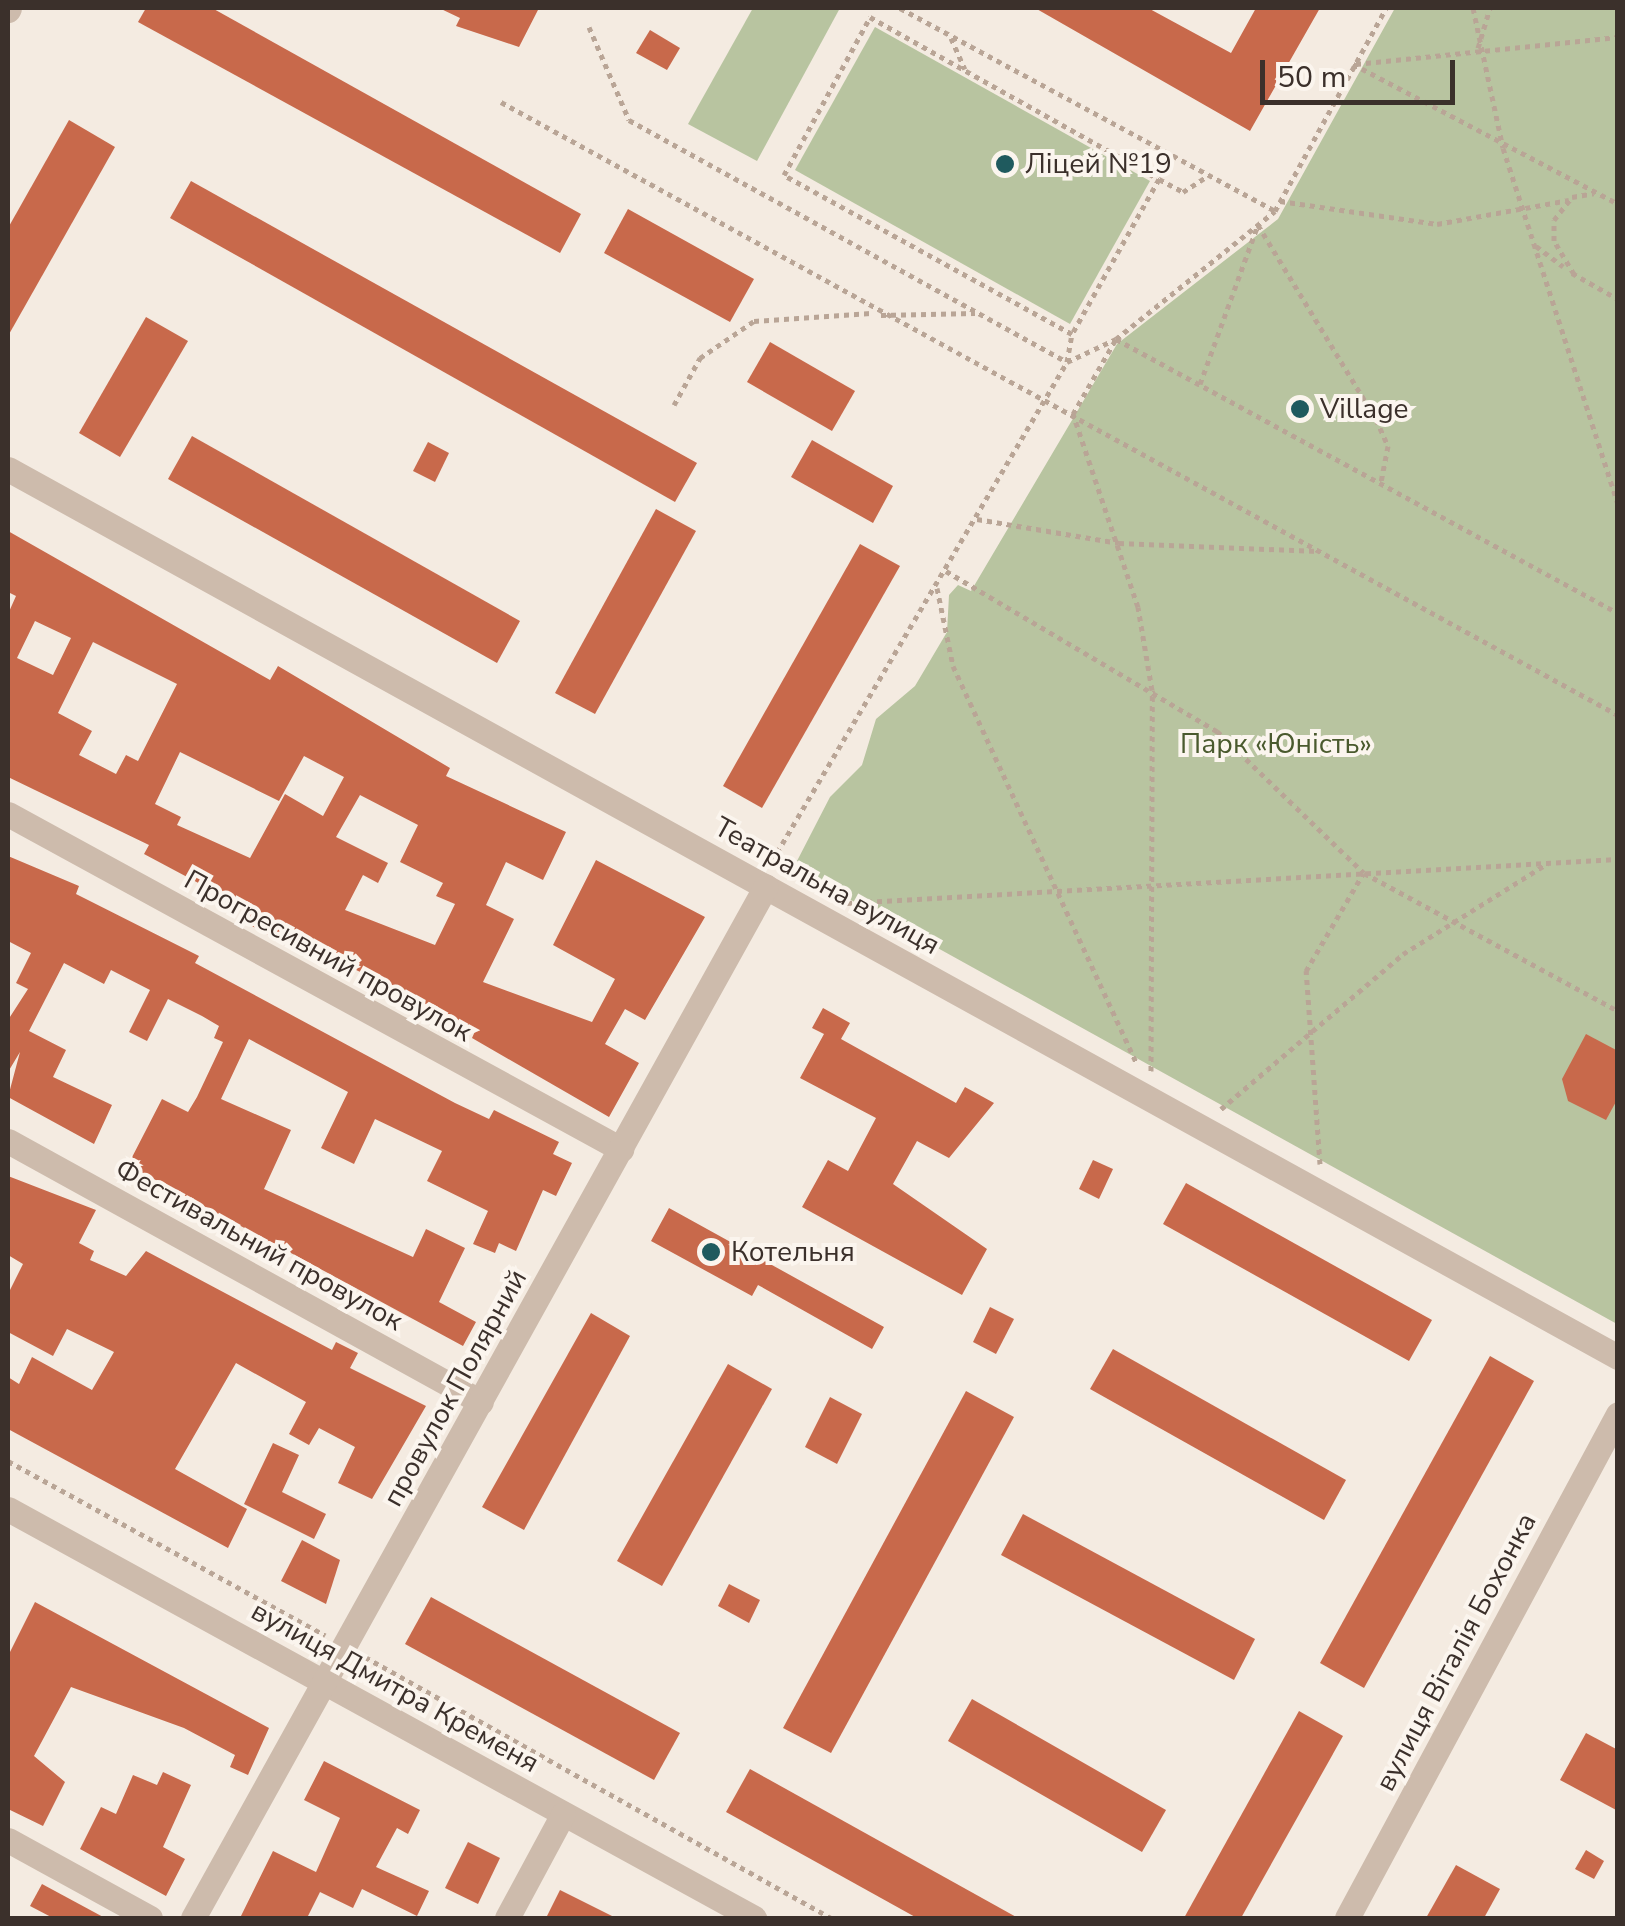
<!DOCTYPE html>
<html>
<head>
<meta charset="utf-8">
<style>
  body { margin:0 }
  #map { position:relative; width:1625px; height:1926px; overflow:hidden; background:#f4ebe1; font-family:"Nunito Sans",sans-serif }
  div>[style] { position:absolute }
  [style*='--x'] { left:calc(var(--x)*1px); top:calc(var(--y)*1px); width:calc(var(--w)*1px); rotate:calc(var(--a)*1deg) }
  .green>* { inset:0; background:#b8c4a0 }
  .building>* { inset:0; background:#c8694b }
  .path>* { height:5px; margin-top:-2.5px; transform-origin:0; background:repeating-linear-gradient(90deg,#b9a596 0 5px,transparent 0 10px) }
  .minor>* { height:25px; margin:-12.5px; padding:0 12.5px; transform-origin:12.5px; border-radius:12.5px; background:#cdbbac }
  .dots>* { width:28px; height:28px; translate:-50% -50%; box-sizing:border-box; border:5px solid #fbf5ee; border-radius:50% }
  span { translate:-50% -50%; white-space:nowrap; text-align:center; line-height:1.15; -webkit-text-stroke:8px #fbf5ee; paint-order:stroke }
  .poi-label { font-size:28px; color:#3b302b }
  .left { translate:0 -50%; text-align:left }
  .park-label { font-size:28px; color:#4a5a2e }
  .street-label { font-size:28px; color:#3b302b }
  .frame { position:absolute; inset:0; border:10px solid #3b302b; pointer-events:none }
  .scale { position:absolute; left:1260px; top:60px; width:195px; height:45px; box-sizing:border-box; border:5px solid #3b302b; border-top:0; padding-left:12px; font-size:30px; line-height:35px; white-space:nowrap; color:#3b302b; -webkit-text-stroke:8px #fbf5ee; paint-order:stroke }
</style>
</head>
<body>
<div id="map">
  <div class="green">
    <i style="clip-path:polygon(753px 8px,840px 8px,757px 161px,688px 124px)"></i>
    <i style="clip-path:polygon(1395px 8px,1617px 8px,1617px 1324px,804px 874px,809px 865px,797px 861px,830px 797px,862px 765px,876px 719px,915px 686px,947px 632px,949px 595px,958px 585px,971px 591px,1117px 344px,1278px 219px)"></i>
    <i style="clip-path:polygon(875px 27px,1150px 181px,1070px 324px,795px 170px)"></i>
  </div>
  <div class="building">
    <i style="clip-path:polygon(146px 8px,212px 8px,581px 214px,560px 253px,138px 22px)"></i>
    <i style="clip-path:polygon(439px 8px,539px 8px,519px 47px,456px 26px,460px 18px)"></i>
    <i style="clip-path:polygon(1035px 8px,1148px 8px,1231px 53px,1256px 8px,1320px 8px,1250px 131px)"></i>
    <i style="clip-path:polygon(650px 30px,680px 48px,667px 70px,636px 53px)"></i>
    <i style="clip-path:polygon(69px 120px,115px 147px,8px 336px,8px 228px)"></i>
    <i style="clip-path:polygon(191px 181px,697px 463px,675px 502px,170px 218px)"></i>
    <i style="clip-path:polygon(628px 209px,754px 279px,730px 322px,604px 253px)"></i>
    <i style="clip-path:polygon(146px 317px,188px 341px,120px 457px,79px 433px)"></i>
    <i style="clip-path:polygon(770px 342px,855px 391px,832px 431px,747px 382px)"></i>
    <i style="clip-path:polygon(192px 436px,520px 621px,497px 663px,168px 479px)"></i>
    <i style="clip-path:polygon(812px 440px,893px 486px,873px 523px,791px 477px)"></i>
    <i style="clip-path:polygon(428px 442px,449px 453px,435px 482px,413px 471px)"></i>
    <i style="clip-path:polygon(656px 509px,696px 531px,595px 714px,555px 693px)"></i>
    <i style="clip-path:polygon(evenodd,8px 531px,270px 680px,278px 666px,450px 768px,446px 776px,566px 832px,543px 880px,506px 862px,486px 905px,514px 919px,483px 982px,592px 1022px,615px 979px,553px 945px,596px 860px,705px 917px,645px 1020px,625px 1009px,605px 1044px,639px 1063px,609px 1117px,472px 1038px,476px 1029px,283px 934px,279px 941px,243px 921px,249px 910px,144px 854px,149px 845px,8px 777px,8px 614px,16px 596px,8px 592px,8px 531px,35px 621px,71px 638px,53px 675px,17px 658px,35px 621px,8px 531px,93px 642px,177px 684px,138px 761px,126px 755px,116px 774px,79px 755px,92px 731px,58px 713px,93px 642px,8px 531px,180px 752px,279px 801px,304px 756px,344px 777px,323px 816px,285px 794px,250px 858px,177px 825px,181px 817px,155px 804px,180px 752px,8px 531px,360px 795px,418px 825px,400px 862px,443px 883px,436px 896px,455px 904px,435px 945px,345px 910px,363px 875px,378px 883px,388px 863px,336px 837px,360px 795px)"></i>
    <i style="clip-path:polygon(860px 544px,900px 566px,762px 808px,723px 786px)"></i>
    <i style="clip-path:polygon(8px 856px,79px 886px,76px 894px,199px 956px,195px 963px,455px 1103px,489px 1119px,494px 1110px,559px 1142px,553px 1154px,572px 1163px,556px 1196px,543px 1190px,516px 1251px,499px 1243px,495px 1253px,473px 1244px,488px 1211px,427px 1181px,442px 1151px,375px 1119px,354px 1164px,321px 1148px,348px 1092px,249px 1039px,221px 1099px,291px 1130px,264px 1189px,413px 1257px,426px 1229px,465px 1248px,439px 1302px,476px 1322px,463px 1346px,128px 1165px,162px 1099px,188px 1112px,197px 1097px,223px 1042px,214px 1038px,219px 1026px,202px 1016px,168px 999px,147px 1041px,129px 1032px,150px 990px,111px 970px,104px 984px,64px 963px,29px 1031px,66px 1050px,53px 1077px,112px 1105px,94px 1144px,8px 1097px,20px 1052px,8px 1072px,8px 1020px,28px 989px,16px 983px,31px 953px,8px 941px)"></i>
    <i style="clip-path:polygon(823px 1008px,850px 1023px,841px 1039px,956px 1103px,965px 1087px,994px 1103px,949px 1158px,917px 1141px,893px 1184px,987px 1249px,962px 1295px,802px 1207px,828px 1160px,848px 1171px,876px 1118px,800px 1078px,824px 1034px,812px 1028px)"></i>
    <i style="clip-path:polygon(1586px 1034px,1618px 1051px,1618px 1098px,1606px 1120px,1568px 1101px,1562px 1079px)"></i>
    <i style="clip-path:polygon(1093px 1160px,1113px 1169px,1099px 1199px,1079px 1189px)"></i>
    <i style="clip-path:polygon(8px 1176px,96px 1210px,79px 1243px,94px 1251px,90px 1260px,126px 1276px,146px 1251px,332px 1350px,336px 1342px,358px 1353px,350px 1368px,426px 1406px,372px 1499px,338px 1483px,355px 1447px,319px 1428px,309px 1445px,289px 1434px,306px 1402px,236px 1363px,175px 1469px,247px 1509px,228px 1548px,8px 1429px,8px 1377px,19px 1384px,32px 1357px,92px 1390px,114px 1352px,67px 1329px,53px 1356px,8px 1332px,8px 1294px,23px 1264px,8px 1255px)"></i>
    <i style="clip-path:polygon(1186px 1183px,1432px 1320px,1409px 1361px,1163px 1224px)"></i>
    <i style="clip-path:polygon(669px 1208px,884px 1327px,872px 1349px,758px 1285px,752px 1296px,651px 1241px)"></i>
    <i style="clip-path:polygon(990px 1307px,1014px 1319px,996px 1354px,973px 1342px)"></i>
    <i style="clip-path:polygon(591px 1313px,630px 1336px,524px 1530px,482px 1507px)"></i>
    <i style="clip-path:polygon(1113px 1349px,1346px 1480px,1324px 1520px,1090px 1389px)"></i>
    <i style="clip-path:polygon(1490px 1356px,1534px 1381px,1364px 1688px,1320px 1663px)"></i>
    <i style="clip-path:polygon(728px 1364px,772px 1389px,662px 1586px,617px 1561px)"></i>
    <i style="clip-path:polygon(966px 1391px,1014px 1417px,831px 1753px,783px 1728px)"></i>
    <i style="clip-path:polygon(830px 1397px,862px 1414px,837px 1464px,805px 1447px)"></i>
    <i style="clip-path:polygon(273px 1443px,299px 1455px,282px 1492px,326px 1514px,314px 1539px,244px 1504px)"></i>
    <i style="clip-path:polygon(1023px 1514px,1255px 1639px,1234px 1680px,1001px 1555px)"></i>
    <i style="clip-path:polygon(302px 1540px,340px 1560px,326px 1604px,281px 1581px)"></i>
    <i style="clip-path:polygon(729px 1584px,760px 1600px,749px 1623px,718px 1606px)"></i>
    <i style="clip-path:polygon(431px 1597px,680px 1733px,654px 1780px,405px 1644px)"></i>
    <i style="clip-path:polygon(35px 1602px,269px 1728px,248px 1775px,230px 1767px,235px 1755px,184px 1728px,71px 1687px,34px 1756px,65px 1782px,43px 1826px,8px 1809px,8px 1656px)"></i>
    <i style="clip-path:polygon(972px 1699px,1166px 1810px,1142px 1852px,948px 1741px)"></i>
    <i style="clip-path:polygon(1299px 1711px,1343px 1736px,1241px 1918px,1184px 1918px)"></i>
    <i style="clip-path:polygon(1586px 1733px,1618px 1750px,1618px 1811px,1560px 1780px)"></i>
    <i style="clip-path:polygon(324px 1761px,420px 1810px,408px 1834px,397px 1828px,376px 1867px,429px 1891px,417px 1916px,362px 1889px,353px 1908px,320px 1892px,307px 1918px,240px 1918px,273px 1851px,316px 1872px,340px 1818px,304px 1800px)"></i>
    <i style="clip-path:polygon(750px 1769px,1018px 1918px,917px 1918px,726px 1812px)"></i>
    <i style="clip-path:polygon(163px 1772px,191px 1785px,163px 1847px,185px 1859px,166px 1896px,80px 1849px,101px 1807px,116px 1814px,133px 1775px,157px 1785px)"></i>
    <i style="clip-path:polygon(468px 1842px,500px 1858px,478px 1904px,445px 1888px)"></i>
    <i style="clip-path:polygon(1586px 1850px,1604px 1861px,1594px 1879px,1575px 1869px)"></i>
    <i style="clip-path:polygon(1456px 1865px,1500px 1889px,1484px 1918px,1426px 1918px)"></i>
    <i style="clip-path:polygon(42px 1884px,105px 1918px,53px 1918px,30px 1906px)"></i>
    <i style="clip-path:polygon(560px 1890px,616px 1918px,546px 1918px)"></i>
  </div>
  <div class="path">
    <i style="--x:900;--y:8;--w:426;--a:28.4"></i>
    <i style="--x:1473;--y:8;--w:143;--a:77.9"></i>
    <i style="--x:1503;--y:148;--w:374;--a:72.1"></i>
    <i style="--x:870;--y:17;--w:331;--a:29.3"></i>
    <i style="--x:1159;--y:179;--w:178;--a:119.3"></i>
    <i style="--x:1072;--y:334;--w:329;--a:-151.1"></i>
    <i style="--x:784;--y:175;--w:180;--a:-61.4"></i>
    <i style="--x:589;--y:27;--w:101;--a:66.7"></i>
    <i style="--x:629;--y:120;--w:500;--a:28.92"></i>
    <i style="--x:951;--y:38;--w:34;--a:66"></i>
    <i style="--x:1478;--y:48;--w:42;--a:-73.3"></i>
    <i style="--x:1353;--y:64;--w:300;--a:27.8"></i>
    <i style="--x:1356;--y:64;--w:263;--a:-5.9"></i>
    <i style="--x:501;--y:102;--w:1274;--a:28.76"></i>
    <i style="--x:1159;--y:179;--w:27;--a:28"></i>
    <i style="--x:1183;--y:192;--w:30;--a:-33"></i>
    <i style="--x:1280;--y:201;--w:159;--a:8.3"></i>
    <i style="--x:1437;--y:224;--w:134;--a:-10.3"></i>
    <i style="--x:1258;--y:225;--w:227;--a:58.7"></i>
    <i style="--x:1376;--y:419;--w:30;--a:66"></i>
    <i style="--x:1388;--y:446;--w:38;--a:101"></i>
    <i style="--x:1536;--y:246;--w:34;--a:37"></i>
    <i style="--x:1572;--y:273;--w:53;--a:29.5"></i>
    <i style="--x:1574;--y:274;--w:39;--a:-121"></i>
    <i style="--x:1554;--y:241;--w:21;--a:-90"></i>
    <i style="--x:1554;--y:220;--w:29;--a:-52"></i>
    <i style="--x:1572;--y:197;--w:22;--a:-10"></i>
    <i style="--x:881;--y:315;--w:94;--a:-1.2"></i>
    <i style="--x:1067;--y:362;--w:54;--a:-25.1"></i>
    <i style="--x:1116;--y:339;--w:204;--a:-38.8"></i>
    <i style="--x:1275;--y:211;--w:231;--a:-61.3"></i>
    <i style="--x:1200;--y:384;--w:167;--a:-70"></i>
    <i style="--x:674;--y:405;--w:54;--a:-61"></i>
    <i style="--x:700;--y:358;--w:65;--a:-34.4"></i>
    <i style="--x:754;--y:321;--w:117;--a:-3.9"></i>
    <i style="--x:977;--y:519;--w:144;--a:9.6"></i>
    <i style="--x:1119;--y:543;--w:199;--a:2.3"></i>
    <i style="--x:946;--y:571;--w:315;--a:30.6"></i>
    <i style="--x:1217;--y:731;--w:204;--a:44"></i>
    <i style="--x:1364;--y:873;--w:289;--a:28.5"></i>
    <i style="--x:937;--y:588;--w:80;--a:78.4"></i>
    <i style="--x:953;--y:666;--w:436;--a:65.2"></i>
    <i style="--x:772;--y:861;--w:580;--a:-59.41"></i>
    <i style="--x:1067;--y:362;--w:28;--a:-80"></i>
    <i style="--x:847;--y:903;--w:772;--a:-3.27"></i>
    <i style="--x:1151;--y:1071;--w:381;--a:-89.8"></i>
    <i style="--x:1152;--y:690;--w:84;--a:-99.6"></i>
    <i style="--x:1138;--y:607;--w:204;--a:-108.6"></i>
    <i style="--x:1073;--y:414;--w:86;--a:-60.2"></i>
    <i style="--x:1116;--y:339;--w:572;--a:28.63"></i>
    <i style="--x:1221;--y:1109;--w:239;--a:-40.4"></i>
    <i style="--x:1403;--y:954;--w:171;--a:-32.1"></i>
    <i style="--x:1320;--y:1164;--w:194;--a:-94.1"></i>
    <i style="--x:1306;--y:971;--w:113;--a:-59.6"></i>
    <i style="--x:8;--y:1461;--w:362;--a:28.8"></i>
    <i style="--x:365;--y:1657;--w:534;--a:29.25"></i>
  </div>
  <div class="minor">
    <i style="--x:8;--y:10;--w:2;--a:-63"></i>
    <i style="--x:8;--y:469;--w:1839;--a:28.88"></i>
    <i style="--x:8;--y:814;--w:699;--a:28.66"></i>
    <i style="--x:8;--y:1141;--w:540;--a:28.89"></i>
    <i style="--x:8;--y:1509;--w:851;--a:28.73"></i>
    <i style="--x:8;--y:1840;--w:162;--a:28.8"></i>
    <i style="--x:193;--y:1918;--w:1180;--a:-60.96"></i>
    <i style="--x:507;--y:1918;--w:118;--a:-61.7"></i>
    <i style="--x:1347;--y:1918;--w:572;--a:-61.73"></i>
  </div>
  <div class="dots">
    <i style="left:1005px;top:164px;background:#1f5a5e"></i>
    <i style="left:1300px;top:409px;background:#1f5a5e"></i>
    <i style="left:711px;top:1252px;background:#1f5a5e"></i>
  </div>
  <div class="poi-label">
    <span class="left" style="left:1025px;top:164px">Ліцей №19</span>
    <span class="left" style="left:1320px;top:409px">Village</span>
    <span class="left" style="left:731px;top:1252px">Котельня</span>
  </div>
  <div class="park-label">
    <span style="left:1276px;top:744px">Парк «Юність»</span>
  </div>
  <div class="street-label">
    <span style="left:827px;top:886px;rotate:29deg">Театральна вулиця</span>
    <span style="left:328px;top:956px;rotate:29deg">Прогресивний провулок</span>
    <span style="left:259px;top:1245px;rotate:29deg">Фестивальний провулок</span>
    <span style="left:455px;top:1388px;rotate:-61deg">провулок Полярний</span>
    <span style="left:1456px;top:1652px;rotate:-62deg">вулиця Віталія Бохонка</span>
    <span style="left:395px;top:1687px;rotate:29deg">вулиця Дмитра Кременя</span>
  </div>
  <div class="frame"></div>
  <div class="scale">50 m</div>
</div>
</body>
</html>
